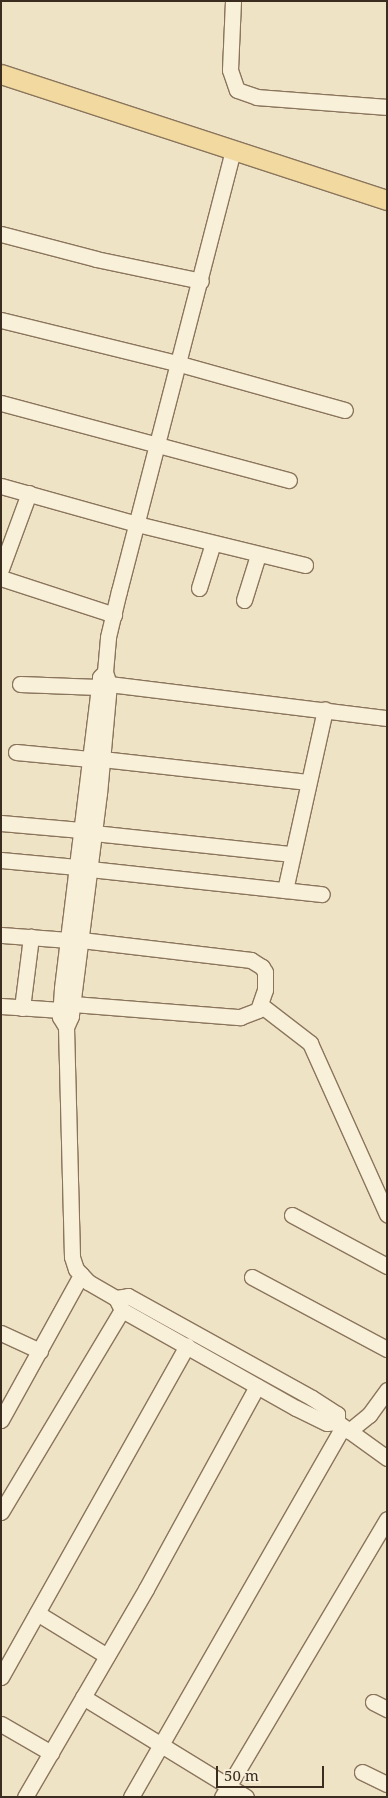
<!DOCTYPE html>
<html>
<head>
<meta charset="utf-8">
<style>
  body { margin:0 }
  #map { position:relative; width:388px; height:1798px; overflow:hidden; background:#efe3c6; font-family:"Noto Serif",serif }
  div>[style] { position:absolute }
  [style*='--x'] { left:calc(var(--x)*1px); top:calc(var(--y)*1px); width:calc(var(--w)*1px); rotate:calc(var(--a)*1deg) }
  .roads { filter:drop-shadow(1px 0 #8a755c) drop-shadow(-1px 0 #8a755c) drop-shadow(0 1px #8a755c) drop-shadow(0 -1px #8a755c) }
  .minor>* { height:15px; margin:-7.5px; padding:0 7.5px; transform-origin:7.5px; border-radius:7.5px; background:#f9f0da }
  .major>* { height:19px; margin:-9.5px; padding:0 9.5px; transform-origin:9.5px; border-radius:9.5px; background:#f1d99f }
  span { translate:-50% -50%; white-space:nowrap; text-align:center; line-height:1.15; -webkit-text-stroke:4px #f6edd6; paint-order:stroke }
  .frame { position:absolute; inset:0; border:2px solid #3a2d1f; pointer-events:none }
  .scale { position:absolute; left:216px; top:1766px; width:108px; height:22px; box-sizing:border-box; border:2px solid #3a2d1f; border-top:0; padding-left:6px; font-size:15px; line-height:18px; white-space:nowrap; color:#3a2d1f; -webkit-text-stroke:4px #f6edd6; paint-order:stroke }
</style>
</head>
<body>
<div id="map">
  <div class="roads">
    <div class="minor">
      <i style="--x:233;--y:1;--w:69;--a:92.5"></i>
      <i style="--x:230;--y:70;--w:21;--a:71"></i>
      <i style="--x:237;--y:90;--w:21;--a:19"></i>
      <i style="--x:257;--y:97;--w:130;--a:4.4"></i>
      <i style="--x:1;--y:234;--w:98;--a:14.7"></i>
      <i style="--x:96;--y:259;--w:107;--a:11.8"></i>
      <i style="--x:1;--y:320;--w:184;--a:13.8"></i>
      <i style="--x:180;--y:364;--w:171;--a:15.6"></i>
      <i style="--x:1;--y:403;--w:298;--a:15"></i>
      <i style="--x:1;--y:486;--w:141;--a:15.6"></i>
      <i style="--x:137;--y:524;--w:173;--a:13.7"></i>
      <i style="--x:1;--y:569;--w:81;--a:-69.8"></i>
      <i style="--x:1;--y:578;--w:119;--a:18.1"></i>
      <i style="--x:199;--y:588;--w:47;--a:-72.7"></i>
      <i style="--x:244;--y:600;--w:47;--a:-72.7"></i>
      <i style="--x:105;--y:672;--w:13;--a:72"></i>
      <i style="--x:109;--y:684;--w:109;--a:95.2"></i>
      <i style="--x:99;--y:793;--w:225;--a:97.2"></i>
      <i style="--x:71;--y:1016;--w:12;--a:114"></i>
      <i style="--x:66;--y:1027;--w:230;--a:88.5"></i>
      <i style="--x:72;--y:1257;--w:13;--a:72"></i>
      <i style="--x:76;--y:1269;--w:18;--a:47"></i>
      <i style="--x:88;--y:1282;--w:32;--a:30"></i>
      <i style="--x:116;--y:1298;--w:12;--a:-9"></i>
      <i style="--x:128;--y:1296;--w:210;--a:29"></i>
      <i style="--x:312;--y:1398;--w:30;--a:33"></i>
      <i style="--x:337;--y:1414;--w:8;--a:90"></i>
      <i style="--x:20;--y:684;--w:78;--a:2.2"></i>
      <i style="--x:109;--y:684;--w:280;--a:7"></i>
      <i style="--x:16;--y:752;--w:74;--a:5.4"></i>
      <i style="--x:102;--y:759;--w:207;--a:6.4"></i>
      <i style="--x:1;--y:823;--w:80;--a:5"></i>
      <i style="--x:94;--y:833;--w:199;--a:6.1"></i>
      <i style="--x:1;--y:860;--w:76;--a:5.3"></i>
      <i style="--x:90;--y:869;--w:233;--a:6.2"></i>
      <i style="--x:285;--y:890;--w:185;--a:-77.5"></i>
      <i style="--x:1;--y:935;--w:67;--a:4.3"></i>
      <i style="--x:73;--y:1004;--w:168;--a:4.5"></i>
      <i style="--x:240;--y:1017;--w:19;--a:-21"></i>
      <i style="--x:258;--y:1010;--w:21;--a:-71"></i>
      <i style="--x:265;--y:990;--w:18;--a:-90"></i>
      <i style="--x:265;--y:972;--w:6;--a:-121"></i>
      <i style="--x:262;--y:967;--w:13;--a:-148"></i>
      <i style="--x:251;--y:960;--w:171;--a:-173.3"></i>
      <i style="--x:1;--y:1006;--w:60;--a:3.8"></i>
      <i style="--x:262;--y:1006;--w:61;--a:37.6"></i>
      <i style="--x:310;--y:1043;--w:188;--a:65.8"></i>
      <i style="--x:22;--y:1008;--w:72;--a:-82.8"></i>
      <i style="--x:66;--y:1027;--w:12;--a:-121"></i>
      <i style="--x:60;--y:1017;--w:29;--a:-86"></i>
      <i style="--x:62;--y:988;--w:313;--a:-83"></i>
      <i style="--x:100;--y:677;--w:7;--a:-45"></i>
      <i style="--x:105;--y:672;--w:35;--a:-85"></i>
      <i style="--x:108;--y:637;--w:47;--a:-76.6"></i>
      <i style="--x:119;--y:591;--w:456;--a:-75.5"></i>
      <i style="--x:292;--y:1215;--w:108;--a:28.2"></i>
      <i style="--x:252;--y:1277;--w:153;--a:28.1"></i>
      <i style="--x:116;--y:1298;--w:13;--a:63"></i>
      <i style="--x:122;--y:1310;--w:200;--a:29.4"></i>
      <i style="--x:296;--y:1408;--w:34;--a:26"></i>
      <i style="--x:327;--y:1423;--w:10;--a:-6"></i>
      <i style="--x:337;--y:1422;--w:62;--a:35.8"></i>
      <i style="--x:1;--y:1333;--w:43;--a:24.8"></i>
      <i style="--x:1;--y:1420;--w:166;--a:-61.1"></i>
      <i style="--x:349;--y:1431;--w:26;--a:-39"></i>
      <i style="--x:369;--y:1415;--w:31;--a:-54"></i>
      <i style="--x:1;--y:1512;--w:235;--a:-59.1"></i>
      <i style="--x:37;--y:1613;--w:82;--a:31.6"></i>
      <i style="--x:1;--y:1677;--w:380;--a:-60.7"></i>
      <i style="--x:83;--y:1697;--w:191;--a:31.5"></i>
      <i style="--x:373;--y:1702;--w:16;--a:27"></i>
      <i style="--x:1;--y:1724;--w:58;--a:30.1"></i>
      <i style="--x:362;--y:1772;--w:28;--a:26"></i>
      <i style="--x:25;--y:1797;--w:241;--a:-59.8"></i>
      <i style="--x:146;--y:1589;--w:231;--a:-61.3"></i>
      <i style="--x:131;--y:1797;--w:426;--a:-60.2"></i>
      <i style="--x:222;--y:1797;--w:323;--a:-59.3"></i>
    </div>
    <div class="major">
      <i style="--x:1;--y:74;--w:406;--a:18.1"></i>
    </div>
  </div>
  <div class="frame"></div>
  <div class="scale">50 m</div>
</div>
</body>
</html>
